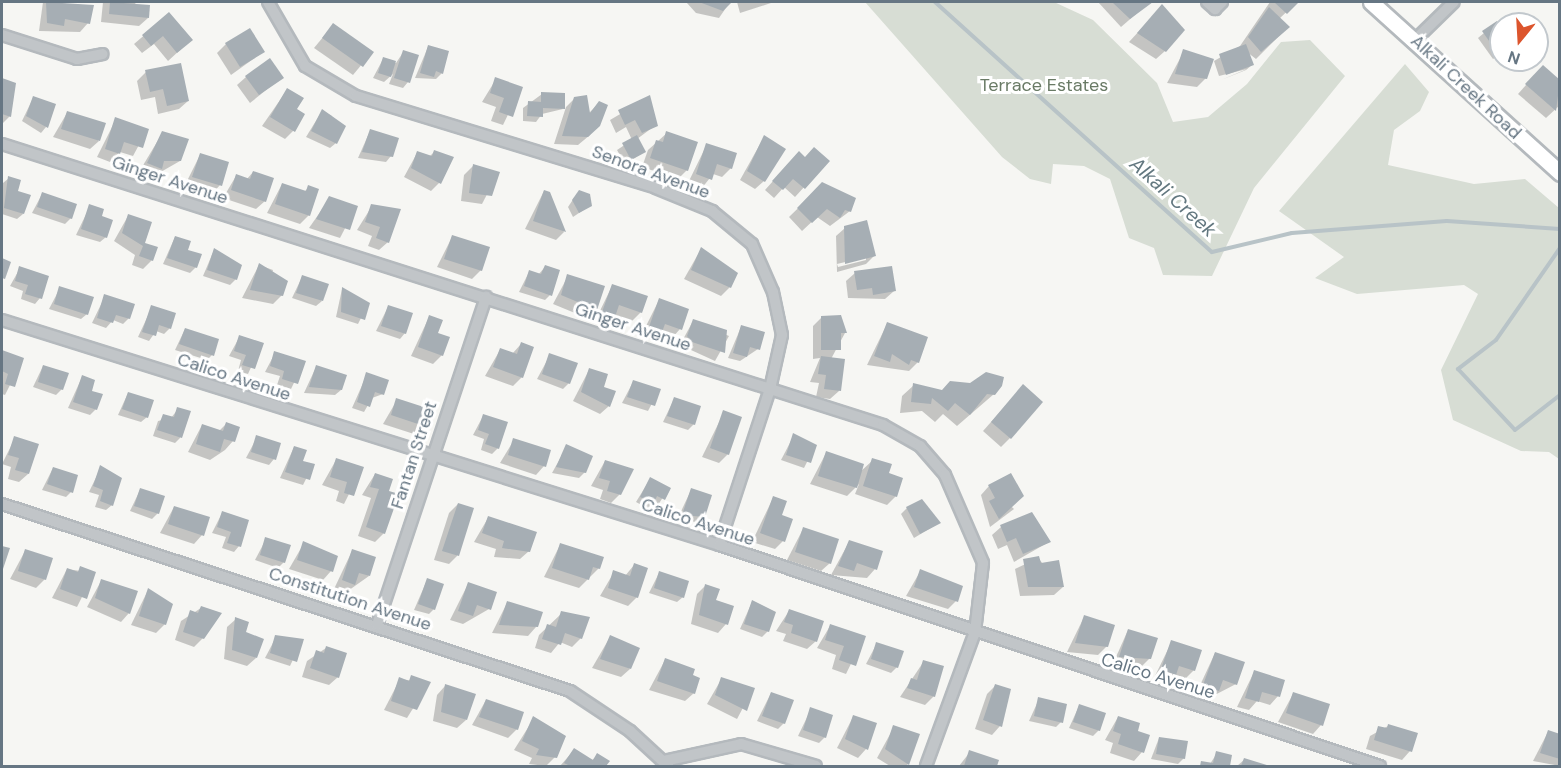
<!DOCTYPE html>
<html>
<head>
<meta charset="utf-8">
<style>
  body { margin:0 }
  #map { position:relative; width:1561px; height:768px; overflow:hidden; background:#f6f6f3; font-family:"DM Sans",sans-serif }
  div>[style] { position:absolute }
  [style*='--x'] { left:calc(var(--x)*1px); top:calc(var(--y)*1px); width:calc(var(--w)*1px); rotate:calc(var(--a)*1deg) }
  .green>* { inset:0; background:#d7ddd4 }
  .shadow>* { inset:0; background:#0003 }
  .stream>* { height:4px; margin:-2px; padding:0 2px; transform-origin:2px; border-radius:2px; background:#b8c3c7 }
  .building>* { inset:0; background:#a6aeb4 }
  .roads { filter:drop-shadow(2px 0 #b4b9bd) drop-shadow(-2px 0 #b4b9bd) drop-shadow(0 2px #b4b9bd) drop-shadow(0 -2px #b4b9bd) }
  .street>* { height:10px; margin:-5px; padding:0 5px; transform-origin:5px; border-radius:5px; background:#c1c5c8 }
  .secondary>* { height:15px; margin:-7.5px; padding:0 7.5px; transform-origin:7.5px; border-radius:7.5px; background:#fff }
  span { translate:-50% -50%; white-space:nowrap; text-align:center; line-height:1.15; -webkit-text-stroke:6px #fff; paint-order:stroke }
  .park-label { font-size:18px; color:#697a65 }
  .street-label { font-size:18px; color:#667683 }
  .water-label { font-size:20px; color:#62777f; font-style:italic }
  .frame { position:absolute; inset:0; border:3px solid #667683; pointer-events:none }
  .north { position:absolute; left:1489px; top:12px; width:60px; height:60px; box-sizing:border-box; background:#fff; border:2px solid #c2c8cd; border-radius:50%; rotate:198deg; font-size:16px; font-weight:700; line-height:24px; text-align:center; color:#667683 }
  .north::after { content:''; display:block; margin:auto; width:21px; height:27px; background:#dc552d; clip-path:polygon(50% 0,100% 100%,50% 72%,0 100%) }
</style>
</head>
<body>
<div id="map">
  <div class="green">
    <i style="clip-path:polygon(865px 2px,1054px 2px,1093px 20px,1157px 83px,1173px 122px,1208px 117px,1247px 84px,1281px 42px,1310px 40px,1345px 76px,1254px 188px,1212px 276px,1163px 275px,1154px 248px,1129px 238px,1110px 179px,1084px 166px,1053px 164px,1051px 184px,1030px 179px,1002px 157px)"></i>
    <i style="clip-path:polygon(1405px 64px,1429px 92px,1420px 111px,1394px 130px,1388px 165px,1474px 184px,1525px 179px,1559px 208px,1559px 459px,1549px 452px,1521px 451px,1453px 420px,1441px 370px,1478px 294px,1464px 285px,1357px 294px,1315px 278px,1344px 257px,1279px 211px)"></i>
  </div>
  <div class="shadow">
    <i style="clip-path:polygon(43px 2px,92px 6px,88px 23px,80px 32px,39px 31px)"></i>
    <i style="clip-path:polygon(103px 2px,134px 2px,148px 18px,139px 26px,101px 22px)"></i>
    <i style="clip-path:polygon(686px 2px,730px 2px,719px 18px,696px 13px)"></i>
    <i style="clip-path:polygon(737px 2px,774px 2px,740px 13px)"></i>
    <i style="clip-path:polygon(1098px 2px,1150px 2px,1121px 27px)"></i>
    <i style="clip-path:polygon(1270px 2px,1297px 2px,1279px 19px,1288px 27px,1256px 59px,1247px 52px,1252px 65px,1246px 70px,1221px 80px,1247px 69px,1219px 76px,1214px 61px,1240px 46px)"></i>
    <i style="clip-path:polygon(1162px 6px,1165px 51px,1156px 59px,1129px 42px)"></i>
    <i style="clip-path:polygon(169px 14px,191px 40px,168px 61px,154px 44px,142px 53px,134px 44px)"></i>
    <i style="clip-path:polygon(1496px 23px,1501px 54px,1493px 59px,1478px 38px)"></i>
    <i style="clip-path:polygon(333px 25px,372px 52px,353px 75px,314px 48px)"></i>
    <i style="clip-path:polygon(226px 44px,263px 52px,231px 75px,217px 53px)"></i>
    <i style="clip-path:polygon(428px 47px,442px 73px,436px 79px,415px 78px)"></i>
    <i style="clip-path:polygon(404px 51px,408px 82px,403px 88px,389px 84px,393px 74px,384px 82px,373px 78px,383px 59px,396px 63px)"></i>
    <i style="clip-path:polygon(1184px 51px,1206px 78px,1197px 87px,1167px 83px)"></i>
    <i style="clip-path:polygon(146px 72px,188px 101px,179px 109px,158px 114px,155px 97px,141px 100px,137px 81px)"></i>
    <i style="clip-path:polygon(1534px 76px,1560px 82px,1560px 105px,1546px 118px,1518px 94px)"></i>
    <i style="clip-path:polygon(246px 77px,282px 77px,250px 103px,237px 85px)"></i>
    <i style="clip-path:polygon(496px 79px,521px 88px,503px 125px,491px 121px,496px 107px,482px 102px)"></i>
    <i style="clip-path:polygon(2px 80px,15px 84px,10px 116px,2px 124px)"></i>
    <i style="clip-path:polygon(287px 90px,295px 110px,293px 131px,285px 139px,262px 126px)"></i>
    <i style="clip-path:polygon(542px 94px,563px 109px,542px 114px,536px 122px,523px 121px,523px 108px)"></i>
    <i style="clip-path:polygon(649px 97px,656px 125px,637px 139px,644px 152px,625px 164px,617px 150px,632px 140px,626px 127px,616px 133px,610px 120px)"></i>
    <i style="clip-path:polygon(33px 98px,46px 127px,41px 133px,22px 121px)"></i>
    <i style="clip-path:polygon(575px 98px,589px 113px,599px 103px,590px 135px,578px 145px,554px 144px,566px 107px)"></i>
    <i style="clip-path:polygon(322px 111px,332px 116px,336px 143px,330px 148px,306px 137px)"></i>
    <i style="clip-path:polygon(67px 113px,99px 141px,90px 149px,53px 137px)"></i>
    <i style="clip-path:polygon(116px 119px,147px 130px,133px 156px,120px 152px,110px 162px,97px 157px)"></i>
    <i style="clip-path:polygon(370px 131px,391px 156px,386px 162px,358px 158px)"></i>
    <i style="clip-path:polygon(163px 132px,180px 161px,152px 177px,139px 172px)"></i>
    <i style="clip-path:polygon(667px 133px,687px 170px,678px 179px,642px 167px,648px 150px)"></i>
    <i style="clip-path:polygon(764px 137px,764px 181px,755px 189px,740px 180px)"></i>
    <i style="clip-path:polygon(707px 144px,731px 168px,722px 177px,713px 174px,702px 188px,688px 183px)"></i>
    <i style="clip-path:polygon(434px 152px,439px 183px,431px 191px,404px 177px,417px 153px,429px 157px)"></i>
    <i style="clip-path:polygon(200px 155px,220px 185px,212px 194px,185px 185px)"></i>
    <i style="clip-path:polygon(805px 159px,827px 162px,795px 197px,784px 187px,774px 198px,765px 190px,790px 162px)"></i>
    <i style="clip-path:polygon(473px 166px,498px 173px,482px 204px,461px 201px,464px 175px)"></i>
    <i style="clip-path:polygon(253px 172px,265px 201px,256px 209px,223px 198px,236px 176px,247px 179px)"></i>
    <i style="clip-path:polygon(9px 178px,23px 214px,17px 219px,2px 214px,3px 183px)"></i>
    <i style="clip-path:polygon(282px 184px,304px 192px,309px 187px,309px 215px,300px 224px,267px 213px)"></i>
    <i style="clip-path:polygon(823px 184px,850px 211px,830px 226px,817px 217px,802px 231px,789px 217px)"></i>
    <i style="clip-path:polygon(544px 191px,564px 232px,556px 240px,525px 229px)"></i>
    <i style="clip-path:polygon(42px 194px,71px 218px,65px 224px,32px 213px)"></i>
    <i style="clip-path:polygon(330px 198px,356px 207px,340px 238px,309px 228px)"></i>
    <i style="clip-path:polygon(574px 198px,591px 205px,573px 217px,568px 207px)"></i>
    <i style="clip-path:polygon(90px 206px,100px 217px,106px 237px,100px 242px,76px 235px)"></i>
    <i style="clip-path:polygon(372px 206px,388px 242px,379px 250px,368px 246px,372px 236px,357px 230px)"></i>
    <i style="clip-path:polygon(128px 216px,152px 260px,143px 269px,132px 265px,135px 255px,114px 241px)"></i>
    <i style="clip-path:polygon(evenodd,845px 228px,874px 256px,866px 264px,837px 272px,836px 236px,845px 228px,866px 257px,866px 260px,838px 267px,837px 264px,866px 257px)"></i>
    <i style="clip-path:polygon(175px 237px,196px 267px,190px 273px,163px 264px)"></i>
    <i style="clip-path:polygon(452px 237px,481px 270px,472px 279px,437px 267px)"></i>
    <i style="clip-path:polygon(701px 249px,730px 287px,721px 296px,684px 279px)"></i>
    <i style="clip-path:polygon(214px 250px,236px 279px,230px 285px,203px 276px)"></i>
    <i style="clip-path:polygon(259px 265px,273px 270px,271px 277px,282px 295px,273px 304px,242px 298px)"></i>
    <i style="clip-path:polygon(545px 267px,550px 295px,545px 300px,519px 292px,529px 272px,538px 275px)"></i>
    <i style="clip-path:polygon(20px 268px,40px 298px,35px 304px,21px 299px,23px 291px,10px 286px)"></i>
    <i style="clip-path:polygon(855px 273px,894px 291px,885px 299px,848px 298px,846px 281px)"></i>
    <i style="clip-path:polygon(568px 276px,596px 309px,587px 318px,553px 304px)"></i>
    <i style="clip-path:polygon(302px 277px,322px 301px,316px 306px,292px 298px)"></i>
    <i style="clip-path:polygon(612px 286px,641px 312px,632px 321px,614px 315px,605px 325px,595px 321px)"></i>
    <i style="clip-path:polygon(60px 288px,87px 314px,81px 319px,49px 309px)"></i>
    <i style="clip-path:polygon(342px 289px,368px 304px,358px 324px,336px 317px)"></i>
    <i style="clip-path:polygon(105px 296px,129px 318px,123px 324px,113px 320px,106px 328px,92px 323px)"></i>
    <i style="clip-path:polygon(659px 300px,680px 329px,672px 338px,659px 333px,652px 340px,641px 336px)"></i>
    <i style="clip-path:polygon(152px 307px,170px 328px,164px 334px,156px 331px,149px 341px,138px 337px)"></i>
    <i style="clip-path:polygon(388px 307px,405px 333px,400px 339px,376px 331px)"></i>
    <i style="clip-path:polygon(429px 317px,442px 355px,433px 364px,411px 356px)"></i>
    <i style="clip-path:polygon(822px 317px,845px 333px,831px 359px,839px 391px,830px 399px,816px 397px,819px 383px,810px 382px,820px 358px,813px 359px,813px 326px)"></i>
    <i style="clip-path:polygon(693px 321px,729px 336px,715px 361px,680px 345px)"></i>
    <i style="clip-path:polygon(887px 324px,918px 362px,909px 371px,867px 365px)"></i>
    <i style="clip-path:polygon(741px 327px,758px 349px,740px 361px,728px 358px)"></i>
    <i style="clip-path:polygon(185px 329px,212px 355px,207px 360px,175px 350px)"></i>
    <i style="clip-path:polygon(240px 336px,262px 343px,248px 374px,238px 371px,241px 360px,229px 356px)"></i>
    <i style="clip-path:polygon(521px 344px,522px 377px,513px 386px,485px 376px,500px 350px,512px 354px)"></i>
    <i style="clip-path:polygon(2px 352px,23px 359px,5px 395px,2px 394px)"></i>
    <i style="clip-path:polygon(275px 353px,304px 362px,291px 389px,277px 385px,280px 376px,265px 372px)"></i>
    <i style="clip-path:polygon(550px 355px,569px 383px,563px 389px,537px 379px)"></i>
    <i style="clip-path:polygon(43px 366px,62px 389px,56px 395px,33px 387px)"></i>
    <i style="clip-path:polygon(316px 367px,341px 390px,335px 395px,304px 393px)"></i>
    <i style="clip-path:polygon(589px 370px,609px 406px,600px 414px,573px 401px)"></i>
    <i style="clip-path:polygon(367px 374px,383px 394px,372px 398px,364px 412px,352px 408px)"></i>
    <i style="clip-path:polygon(82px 377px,96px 409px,90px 415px,68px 408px)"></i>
    <i style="clip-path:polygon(633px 382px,659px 390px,648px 411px,622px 403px)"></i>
    <i style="clip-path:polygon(914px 385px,942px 391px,994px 394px,957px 426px,943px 414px,935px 422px,922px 411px,900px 413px,902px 396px)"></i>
    <i style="clip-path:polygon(128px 393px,147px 417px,141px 422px,118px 415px)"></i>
    <i style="clip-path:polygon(1015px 395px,1010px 438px,1001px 447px,983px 431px)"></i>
    <i style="clip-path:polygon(674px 399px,694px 424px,688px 430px,663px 422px)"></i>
    <i style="clip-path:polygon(397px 400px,426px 426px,417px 435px,383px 424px)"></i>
    <i style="clip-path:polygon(178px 409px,189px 412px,180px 438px,175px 443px,153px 436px,158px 421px,171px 418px)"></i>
    <i style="clip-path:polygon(724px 412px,728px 454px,719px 463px,702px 457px)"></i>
    <i style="clip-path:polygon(483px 416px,498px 448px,492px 454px,481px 450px,484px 439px,473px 435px)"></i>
    <i style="clip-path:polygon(226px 424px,233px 441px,225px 450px,210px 460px,188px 452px,202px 425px,219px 431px)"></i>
    <i style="clip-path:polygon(794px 435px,815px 446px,804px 468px,781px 460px)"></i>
    <i style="clip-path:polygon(257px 437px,274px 459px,269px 465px,246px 458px)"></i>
    <i style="clip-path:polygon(15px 438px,28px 474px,19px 482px,8px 479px,11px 467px,2px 464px)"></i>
    <i style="clip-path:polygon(514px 440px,544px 466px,536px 475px,500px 463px)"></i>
    <i style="clip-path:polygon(567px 446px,585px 472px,579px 478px,552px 473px)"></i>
    <i style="clip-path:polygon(294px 447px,302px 462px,313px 465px,303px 485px,280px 478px)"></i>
    <i style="clip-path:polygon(826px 453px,860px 472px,873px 460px,887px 474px,896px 496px,887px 505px,855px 494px,859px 484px,847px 496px,810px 484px)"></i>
    <i style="clip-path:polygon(336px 460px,362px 468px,344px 504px,336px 501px,339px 491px,322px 485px)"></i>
    <i style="clip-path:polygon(605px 461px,620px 494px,611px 503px,600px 499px,603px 490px,591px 486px)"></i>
    <i style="clip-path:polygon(101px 467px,112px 505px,106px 510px,95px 507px,99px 495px,89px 492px)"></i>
    <i style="clip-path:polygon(53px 468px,71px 492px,66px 497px,42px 490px)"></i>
    <i style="clip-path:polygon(375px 474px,387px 492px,384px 533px,375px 542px,358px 536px,371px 498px,362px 495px)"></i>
    <i style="clip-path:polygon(650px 479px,669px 488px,658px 505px,647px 508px,636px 502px)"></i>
    <i style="clip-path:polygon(989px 486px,1014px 509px,990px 527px,981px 495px)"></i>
    <i style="clip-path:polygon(140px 490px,158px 513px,152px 519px,130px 511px)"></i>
    <i style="clip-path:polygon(691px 490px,703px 516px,698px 522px,677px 520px)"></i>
    <i style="clip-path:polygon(773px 498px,783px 541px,775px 549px,752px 542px)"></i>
    <i style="clip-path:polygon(458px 504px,473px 509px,457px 556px,449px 564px,434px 560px,449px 513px)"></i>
    <i style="clip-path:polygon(174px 507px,202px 535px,194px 544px,160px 533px)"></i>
    <i style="clip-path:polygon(907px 508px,939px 523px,914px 538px,901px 514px)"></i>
    <i style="clip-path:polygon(222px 513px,239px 546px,234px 552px,222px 548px,226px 537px,212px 533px)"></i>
    <i style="clip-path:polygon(488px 518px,529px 551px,520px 559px,494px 557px,496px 549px,474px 542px)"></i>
    <i style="clip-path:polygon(1001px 527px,1049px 542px,1014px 562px,1007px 545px,998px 549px,992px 535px)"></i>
    <i style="clip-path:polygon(803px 529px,830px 563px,821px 571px,787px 560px)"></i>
    <i style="clip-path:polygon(266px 539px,284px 562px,278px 568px,255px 560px)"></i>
    <i style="clip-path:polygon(849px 542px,875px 569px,867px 578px,831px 575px)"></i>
    <i style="clip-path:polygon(304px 543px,331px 571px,323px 580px,289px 569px)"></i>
    <i style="clip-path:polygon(560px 545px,599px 568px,579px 588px,544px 577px)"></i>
    <i style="clip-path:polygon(25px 551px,45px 579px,36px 588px,10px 579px)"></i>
    <i style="clip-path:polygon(352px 551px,369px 576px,345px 593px,334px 589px)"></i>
    <i style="clip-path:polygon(1038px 558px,1063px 587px,1054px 595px,1020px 596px,1015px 569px)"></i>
    <i style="clip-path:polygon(634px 565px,637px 597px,628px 606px,600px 596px,614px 572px,625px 576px)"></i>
    <i style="clip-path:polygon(67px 569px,94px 573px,77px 607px,52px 598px)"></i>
    <i style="clip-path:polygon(921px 570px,956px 601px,948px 609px,906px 596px)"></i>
    <i style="clip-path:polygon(659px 573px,683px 597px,677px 602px,649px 593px)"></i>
    <i style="clip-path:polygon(427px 580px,434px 609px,429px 614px,414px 610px)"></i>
    <i style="clip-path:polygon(101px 581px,129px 613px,121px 622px,87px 607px)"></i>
    <i style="clip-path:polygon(468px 584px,489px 609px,463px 624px,450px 620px)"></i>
    <i style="clip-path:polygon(706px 585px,726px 624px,718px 633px,691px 624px,697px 594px)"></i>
    <i style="clip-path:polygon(148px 590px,165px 624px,156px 633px,131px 625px)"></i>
    <i style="clip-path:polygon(752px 602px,768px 631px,762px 637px,740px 629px)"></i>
    <i style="clip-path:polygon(507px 603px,536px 627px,528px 636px,492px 633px)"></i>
    <i style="clip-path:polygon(201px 608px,203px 638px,194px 647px,175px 640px,181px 621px)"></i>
    <i style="clip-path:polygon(789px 611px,816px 641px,807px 649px,783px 641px,786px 634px,776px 631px)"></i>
    <i style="clip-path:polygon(562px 613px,581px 638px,572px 647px,560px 642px,551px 653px,535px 648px,539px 635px)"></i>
    <i style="clip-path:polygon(1084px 617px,1107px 646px,1098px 655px,1067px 652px)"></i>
    <i style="clip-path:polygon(236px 619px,256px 658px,247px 666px,224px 659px,227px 627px)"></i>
    <i style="clip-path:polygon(830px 626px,864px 637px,846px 674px,832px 669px,836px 655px,817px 648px)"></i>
    <i style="clip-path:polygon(1128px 630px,1150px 658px,1141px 667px,1112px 666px)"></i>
    <i style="clip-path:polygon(276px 637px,302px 640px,290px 666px,265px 658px)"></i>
    <i style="clip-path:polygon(610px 637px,630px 669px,621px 677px,592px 668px)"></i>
    <i style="clip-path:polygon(1172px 641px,1194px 670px,1185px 679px,1174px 675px,1166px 682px,1154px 678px)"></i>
    <i style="clip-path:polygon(877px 643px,897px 667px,891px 673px,866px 664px)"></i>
    <i style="clip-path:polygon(326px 648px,338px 677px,329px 685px,302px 677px,307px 661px)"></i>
    <i style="clip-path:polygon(1215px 653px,1236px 684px,1209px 698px,1196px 694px)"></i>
    <i style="clip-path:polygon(665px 660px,691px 676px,694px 693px,685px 701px,649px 690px)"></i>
    <i style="clip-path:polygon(924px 661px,934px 696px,925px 705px,900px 697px)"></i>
    <i style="clip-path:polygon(1254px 672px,1278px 696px,1270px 705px,1257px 701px,1249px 710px,1237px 707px)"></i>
    <i style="clip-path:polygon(722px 678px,753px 689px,737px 719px,707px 704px)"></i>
    <i style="clip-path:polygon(400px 679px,429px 683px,407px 718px,384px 710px)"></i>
    <i style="clip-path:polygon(996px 685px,1000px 726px,992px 735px,975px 729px,987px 694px)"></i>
    <i style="clip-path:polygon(445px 686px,466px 720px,457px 728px,433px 721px,437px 695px)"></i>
    <i style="clip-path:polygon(771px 693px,784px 723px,778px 729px,757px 721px)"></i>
    <i style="clip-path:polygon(1293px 694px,1321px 725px,1313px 734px,1278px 722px)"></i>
    <i style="clip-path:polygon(1039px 699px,1061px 722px,1056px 727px,1029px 721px)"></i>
    <i style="clip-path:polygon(486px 700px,517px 729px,508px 738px,472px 725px)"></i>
    <i style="clip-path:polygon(1079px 706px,1099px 730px,1093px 736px,1069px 728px)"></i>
    <i style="clip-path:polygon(811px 709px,825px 737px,819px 743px,798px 736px)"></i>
    <i style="clip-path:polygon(853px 717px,866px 749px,858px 758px,837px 748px)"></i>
    <i style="clip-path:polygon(1118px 717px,1136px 732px,1142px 752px,1134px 761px,1110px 753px,1113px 743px,1105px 740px)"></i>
    <i style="clip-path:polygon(534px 718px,555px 757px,546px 766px,529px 764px,532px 758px,514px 750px)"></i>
    <i style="clip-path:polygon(1388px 726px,1410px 751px,1402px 760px,1366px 749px,1370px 736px)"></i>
    <i style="clip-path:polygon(894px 727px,908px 764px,906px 766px,890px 766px,877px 758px)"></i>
    <i style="clip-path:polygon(1548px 732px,1560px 736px,1560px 766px,1533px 761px)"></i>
    <i style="clip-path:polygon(1159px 738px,1184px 758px,1178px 764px,1151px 759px)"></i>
    <i style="clip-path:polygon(574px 750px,591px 761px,598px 755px,608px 761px,604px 766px,560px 766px)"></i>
    <i style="clip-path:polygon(970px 752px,997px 761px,995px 766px,959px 766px)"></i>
    <i style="clip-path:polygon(1217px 753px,1230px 756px,1228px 766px,1197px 766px,1210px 764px)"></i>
    <i style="clip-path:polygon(1245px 759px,1266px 766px,1237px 766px)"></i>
  </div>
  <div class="stream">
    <i style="--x:935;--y:2;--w:373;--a:42.1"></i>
    <i style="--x:1212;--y:252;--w:82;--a:-13.4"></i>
    <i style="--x:1292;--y:233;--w:155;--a:-4.4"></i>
    <i style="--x:1447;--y:221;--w:113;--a:4"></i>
    <i style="--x:1560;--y:248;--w:112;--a:124.8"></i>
    <i style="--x:1496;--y:340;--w:48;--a:142.7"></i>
    <i style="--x:1458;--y:369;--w:83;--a:46.9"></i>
    <i style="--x:1515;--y:430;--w:57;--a:-37.9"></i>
  </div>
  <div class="building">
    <i style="clip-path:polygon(46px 2px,94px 5px,90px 24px,65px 19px,64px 26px,47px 23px)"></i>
    <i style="clip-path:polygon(110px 2px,150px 5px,149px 18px,109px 14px)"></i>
    <i style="clip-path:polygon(699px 2px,732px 2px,723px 11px)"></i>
    <i style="clip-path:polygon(1112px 2px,1153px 2px,1130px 19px)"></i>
    <i style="clip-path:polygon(1274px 2px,1299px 2px,1287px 14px)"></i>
    <i style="clip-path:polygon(1162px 4px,1185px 30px,1166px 52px,1137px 33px)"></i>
    <i style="clip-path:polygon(1269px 7px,1290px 27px,1261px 52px,1248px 37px)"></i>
    <i style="clip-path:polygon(169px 12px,193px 40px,177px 53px,163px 36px,151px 46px,142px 35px)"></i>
    <i style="clip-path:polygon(1497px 21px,1501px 27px,1499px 55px,1482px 31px)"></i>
    <i style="clip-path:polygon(1535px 21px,1546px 31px,1537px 41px,1537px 24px,1533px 24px)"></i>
    <i style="clip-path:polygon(333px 23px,374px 52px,363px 67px,322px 38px)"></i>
    <i style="clip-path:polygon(250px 28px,265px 52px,240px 67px,225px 43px)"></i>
    <i style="clip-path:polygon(1246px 44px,1254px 65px,1226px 75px,1219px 54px)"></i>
    <i style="clip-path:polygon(428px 45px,449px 51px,443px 74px,436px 71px,434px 77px,420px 73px)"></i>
    <i style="clip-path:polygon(1183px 49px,1214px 59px,1207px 79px,1175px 74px)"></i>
    <i style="clip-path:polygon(403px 50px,419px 55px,410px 83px,394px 78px)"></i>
    <i style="clip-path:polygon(383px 57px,396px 61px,391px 77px,378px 73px)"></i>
    <i style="clip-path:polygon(270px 58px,284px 78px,259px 95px,245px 76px)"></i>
    <i style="clip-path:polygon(181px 63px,189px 101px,167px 106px,163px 89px,150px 92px,145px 70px)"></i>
    <i style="clip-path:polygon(1543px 65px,1560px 80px,1556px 111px,1525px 84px)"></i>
    <i style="clip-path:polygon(495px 77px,523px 87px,513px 117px,499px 112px,504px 98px,490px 93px)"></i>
    <i style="clip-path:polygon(2px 78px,16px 83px,11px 117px,2px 114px)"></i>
    <i style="clip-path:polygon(287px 88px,304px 98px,297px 109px,305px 114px,295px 132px,270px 117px)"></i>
    <i style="clip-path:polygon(541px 92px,565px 93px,565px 109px,543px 108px,543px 117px,527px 116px,528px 101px,541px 102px)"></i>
    <i style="clip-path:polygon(587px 95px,590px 113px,599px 101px,608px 105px,600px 126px,588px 137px,562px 136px,574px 97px)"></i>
    <i style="clip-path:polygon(650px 95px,658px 126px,642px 133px,635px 120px,625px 125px,618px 110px)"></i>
    <i style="clip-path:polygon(33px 96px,56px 104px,48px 128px,26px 116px)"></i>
    <i style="clip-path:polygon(322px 109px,346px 126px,337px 144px,311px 131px)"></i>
    <i style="clip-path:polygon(67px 111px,106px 123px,100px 141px,61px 129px)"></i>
    <i style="clip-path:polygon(115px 117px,149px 129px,143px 148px,124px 142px,120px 154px,105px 149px)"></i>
    <i style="clip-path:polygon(370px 129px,399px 138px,393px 157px,362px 152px)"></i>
    <i style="clip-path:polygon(162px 131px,189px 139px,181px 161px,164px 161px,162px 169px,147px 163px)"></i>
    <i style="clip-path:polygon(666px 131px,698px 142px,688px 171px,650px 158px,656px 140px,663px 142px)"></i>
    <i style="clip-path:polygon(637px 135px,646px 152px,631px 160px,622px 143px)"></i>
    <i style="clip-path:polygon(764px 135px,786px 149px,765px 182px,747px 171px)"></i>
    <i style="clip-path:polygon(706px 143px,737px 153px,732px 169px,717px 164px,712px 180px,696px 174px)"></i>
    <i style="clip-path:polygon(814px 147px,830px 161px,805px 189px,793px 179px,783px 190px,772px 181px,799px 151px,805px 157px)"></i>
    <i style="clip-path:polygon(434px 150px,454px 157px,441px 184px,411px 168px,417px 151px,432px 156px)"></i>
    <i style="clip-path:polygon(200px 153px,229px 162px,222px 186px,192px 177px)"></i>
    <i style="clip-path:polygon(473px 164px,500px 172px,492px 196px,469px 193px)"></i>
    <i style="clip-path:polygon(253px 171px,274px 178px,266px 202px,231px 190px,236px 174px,250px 179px)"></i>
    <i style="clip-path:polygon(8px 176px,21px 180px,18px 191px,31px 195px,24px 214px,4px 208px)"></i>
    <i style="clip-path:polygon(822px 182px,856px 198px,851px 212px,845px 210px,840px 218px,827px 209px,812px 223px,797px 208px)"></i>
    <i style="clip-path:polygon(282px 183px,306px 191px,308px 185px,319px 189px,310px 216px,275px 204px)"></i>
    <i style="clip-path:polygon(544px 190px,550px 192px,566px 232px,533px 221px)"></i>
    <i style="clip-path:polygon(579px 190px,590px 194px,592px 206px,579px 213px,572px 200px)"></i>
    <i style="clip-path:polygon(42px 192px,77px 204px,72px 219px,37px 207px)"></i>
    <i style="clip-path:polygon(329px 196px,358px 206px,350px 230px,316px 219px)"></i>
    <i style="clip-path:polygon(89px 204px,104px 209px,102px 216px,113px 220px,107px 238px,81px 229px)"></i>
    <i style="clip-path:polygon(371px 204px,401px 209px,389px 243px,376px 238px,380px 227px,365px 222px)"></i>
    <i style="clip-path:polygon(128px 214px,152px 222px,145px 243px,158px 247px,153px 261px,139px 256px,143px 246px,122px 233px)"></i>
    <i style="clip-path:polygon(867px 220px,876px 256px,845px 264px,844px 226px)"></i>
    <i style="clip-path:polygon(452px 235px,490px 247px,482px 271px,444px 259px)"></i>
    <i style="clip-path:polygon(175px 236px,191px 241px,188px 250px,202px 254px,197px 268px,167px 258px)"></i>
    <i style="clip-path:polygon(701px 247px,738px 273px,731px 288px,691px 270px)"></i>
    <i style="clip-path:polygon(214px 248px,242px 265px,237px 280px,207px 270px)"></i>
    <i style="clip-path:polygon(2px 258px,11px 262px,5px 279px,2px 278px)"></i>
    <i style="clip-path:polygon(259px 263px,288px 281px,283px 296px,250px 290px)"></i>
    <i style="clip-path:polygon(545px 265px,560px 270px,552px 296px,524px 286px,529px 270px,541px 274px)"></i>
    <i style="clip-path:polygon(19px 266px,49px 276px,42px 299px,25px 294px,28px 285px,15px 281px)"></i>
    <i style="clip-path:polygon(892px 266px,896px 291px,873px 295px,872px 288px,857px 290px,854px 271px)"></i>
    <i style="clip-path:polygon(567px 274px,605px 286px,597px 310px,561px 295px)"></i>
    <i style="clip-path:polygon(302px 275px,329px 284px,323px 301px,296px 293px)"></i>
    <i style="clip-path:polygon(612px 284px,648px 296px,642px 313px,619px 305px,615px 317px,602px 312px)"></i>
    <i style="clip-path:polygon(59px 286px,94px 297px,88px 315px,54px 304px)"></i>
    <i style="clip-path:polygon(342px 287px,370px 303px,365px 320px,341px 312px)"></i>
    <i style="clip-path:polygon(104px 294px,135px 304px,130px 319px,116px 315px,113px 323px,97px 318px)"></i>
    <i style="clip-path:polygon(659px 298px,689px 309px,682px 330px,665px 324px,662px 332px,649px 327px)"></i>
    <i style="clip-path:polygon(151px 305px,176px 313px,171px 329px,159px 325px,156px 336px,142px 332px)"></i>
    <i style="clip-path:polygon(388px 305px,413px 313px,406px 334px,381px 326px)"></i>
    <i style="clip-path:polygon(429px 315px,443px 320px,438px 333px,450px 337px,443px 356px,418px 347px)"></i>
    <i style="clip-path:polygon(841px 315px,847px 333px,841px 333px,841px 350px,821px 350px,821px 316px)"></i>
    <i style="clip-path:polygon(693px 319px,727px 330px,725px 353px,692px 342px,687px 336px)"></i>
    <i style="clip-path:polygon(887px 322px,928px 337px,919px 363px,911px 360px,909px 365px,892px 354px,890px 362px,874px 356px)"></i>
    <i style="clip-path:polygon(741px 325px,765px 332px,760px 350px,750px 347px,747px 357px,733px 353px)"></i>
    <i style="clip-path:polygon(185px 328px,219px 339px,214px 356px,179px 344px)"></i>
    <i style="clip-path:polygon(239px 335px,264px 343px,255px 369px,242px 365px,246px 355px,234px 351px)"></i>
    <i style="clip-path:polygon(521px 342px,534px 347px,523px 378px,493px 367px,500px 348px,517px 354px)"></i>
    <i style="clip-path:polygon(2px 350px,24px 358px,15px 387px,5px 384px,8px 374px,2px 371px)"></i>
    <i style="clip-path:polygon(274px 351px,306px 361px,298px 384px,282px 379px,284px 371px,270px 366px)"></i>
    <i style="clip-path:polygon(549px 353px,578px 363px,570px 384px,542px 374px)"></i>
    <i style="clip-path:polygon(821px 356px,845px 359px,841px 391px,824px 389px,826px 375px,818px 374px)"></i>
    <i style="clip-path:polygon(43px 365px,69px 373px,63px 390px,38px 382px)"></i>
    <i style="clip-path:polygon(316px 365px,347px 375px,342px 390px,309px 387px)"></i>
    <i style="clip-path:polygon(589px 368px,608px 374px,604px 387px,616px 391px,610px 407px,581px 392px)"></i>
    <i style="clip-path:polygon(366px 372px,389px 380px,384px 395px,375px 392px,370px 407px,357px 402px)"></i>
    <i style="clip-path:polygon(986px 372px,1004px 377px,1002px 386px,995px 395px,987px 394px,970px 415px,955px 403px,948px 411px,932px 398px,931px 404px,911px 402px,913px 383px,942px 390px,950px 381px,970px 383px)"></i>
    <i style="clip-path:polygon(82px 375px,95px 380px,92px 391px,103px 394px,97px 410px,73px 402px)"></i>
    <i style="clip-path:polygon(633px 380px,661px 389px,655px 406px,627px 397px)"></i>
    <i style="clip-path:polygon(1023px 384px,1043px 402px,1011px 439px,991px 422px)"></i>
    <i style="clip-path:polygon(128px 392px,154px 400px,148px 418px,122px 409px)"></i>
    <i style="clip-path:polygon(674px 397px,701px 406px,695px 425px,667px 416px)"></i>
    <i style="clip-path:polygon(396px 398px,433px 410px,427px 427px,391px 415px)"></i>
    <i style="clip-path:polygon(177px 407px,191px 411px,182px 438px,157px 430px,163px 414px,174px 417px)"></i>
    <i style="clip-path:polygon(723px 410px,742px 417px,729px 455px,710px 448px)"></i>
    <i style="clip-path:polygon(483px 414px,508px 422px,499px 449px,485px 444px,489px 434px,478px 430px)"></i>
    <i style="clip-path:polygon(226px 422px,240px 427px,235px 442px,224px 439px,220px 452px,196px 444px,202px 424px,223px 431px)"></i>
    <i style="clip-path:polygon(793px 433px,817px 445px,811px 463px,786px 455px)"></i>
    <i style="clip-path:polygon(256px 435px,281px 443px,276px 460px,251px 452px)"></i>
    <i style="clip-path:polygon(14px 436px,39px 444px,29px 474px,15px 470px,19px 458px,8px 455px)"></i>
    <i style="clip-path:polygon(513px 438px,551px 450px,546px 467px,508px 455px)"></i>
    <i style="clip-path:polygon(566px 444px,593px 456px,586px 473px,556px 467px)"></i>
    <i style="clip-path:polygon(294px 446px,307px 450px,303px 461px,315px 464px,310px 480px,285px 472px)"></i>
    <i style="clip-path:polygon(826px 451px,864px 464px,857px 488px,818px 476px)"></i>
    <i style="clip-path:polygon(336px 458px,364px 467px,354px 496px,344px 493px,347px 482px,330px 477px)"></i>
    <i style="clip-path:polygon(872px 458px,892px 464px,889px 473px,903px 478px,897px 497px,863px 486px)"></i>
    <i style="clip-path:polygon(605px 460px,634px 469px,621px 495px,607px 491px,610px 481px,599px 478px)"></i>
    <i style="clip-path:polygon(100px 465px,122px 478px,113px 506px,100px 501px,103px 490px,93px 486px)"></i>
    <i style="clip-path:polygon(53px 467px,78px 475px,73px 493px,47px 484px)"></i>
    <i style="clip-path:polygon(375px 473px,393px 479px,389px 491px,399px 494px,385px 534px,366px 527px,379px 489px,370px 487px)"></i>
    <i style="clip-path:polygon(1011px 473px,1024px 496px,999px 519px,989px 501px,995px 498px,988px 485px)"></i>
    <i style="clip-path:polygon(650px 477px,671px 488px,665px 500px,657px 496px,654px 503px,640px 497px)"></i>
    <i style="clip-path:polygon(140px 488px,165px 496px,159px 514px,134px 506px)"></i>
    <i style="clip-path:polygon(691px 488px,712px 495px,705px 517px,682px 515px)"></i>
    <i style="clip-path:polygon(773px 496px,787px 501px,782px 515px,793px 519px,785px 542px,760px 533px)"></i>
    <i style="clip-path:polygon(922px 499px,941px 523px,920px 534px,906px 507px)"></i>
    <i style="clip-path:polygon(458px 503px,474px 508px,459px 556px,442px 551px)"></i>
    <i style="clip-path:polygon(174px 506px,210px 517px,204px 536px,168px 524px)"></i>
    <i style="clip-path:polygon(222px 511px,249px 520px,241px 547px,227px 543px,231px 532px,217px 527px)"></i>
    <i style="clip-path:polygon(1032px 512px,1051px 542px,1023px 554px,1016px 538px,1007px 542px,1000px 525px)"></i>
    <i style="clip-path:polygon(488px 516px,537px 532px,530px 552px,502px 548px,504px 541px,482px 533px)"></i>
    <i style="clip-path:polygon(803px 527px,839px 539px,831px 564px,795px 552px)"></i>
    <i style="clip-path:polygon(265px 537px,291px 545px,285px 563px,260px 555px)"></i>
    <i style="clip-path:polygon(849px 540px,883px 551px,877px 570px,857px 563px,854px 571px,838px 566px)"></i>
    <i style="clip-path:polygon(303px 541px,338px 556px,333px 572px,297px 560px)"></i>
    <i style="clip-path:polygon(560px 543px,604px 557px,600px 569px,593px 567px,589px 580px,552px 568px)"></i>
    <i style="clip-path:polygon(2px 546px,10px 548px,3px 569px,2px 568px)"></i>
    <i style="clip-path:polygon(25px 549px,53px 558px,46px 580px,18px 571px)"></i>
    <i style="clip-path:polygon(352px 549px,376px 557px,370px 576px,359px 573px,355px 585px,342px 580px)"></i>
    <i style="clip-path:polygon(1039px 556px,1041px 563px,1059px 560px,1064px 587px,1028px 587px,1023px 559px)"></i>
    <i style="clip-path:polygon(634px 563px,648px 568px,638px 598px,608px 588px,613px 570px,630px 576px)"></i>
    <i style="clip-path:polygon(80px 566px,96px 572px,87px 599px,60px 589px,67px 568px,78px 572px)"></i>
    <i style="clip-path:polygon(920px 569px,963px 586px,958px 602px,914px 587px)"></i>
    <i style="clip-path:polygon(659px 571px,689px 581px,684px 598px,654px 588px)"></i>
    <i style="clip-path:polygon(427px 578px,444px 584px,435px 610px,418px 604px)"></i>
    <i style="clip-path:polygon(101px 579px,138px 591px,130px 614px,95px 598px)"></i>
    <i style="clip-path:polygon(468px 582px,497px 592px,491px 610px,477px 605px,473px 616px,458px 611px)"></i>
    <i style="clip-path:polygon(705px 584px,720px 589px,716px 600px,734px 606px,728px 625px,699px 615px)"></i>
    <i style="clip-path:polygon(148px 588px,173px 604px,166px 625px,139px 616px)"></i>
    <i style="clip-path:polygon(752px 600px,776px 612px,769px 632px,744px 624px)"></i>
    <i style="clip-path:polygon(507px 601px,543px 612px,538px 627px,499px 625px)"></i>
    <i style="clip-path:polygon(201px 606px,222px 613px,204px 639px,183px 632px,190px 610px,198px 613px)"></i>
    <i style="clip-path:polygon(789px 609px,824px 621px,817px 642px,791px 633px,793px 625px,784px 622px)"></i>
    <i style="clip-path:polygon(561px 611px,590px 617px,582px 639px,565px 633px,561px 645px,542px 639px,547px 624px,556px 627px)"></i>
    <i style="clip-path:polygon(1084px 615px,1115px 625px,1108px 647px,1075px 643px)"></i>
    <i style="clip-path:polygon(235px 617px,249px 622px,246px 632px,264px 639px,257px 658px,232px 650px)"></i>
    <i style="clip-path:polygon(830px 624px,866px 636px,856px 666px,839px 660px,844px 646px,825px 640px)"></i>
    <i style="clip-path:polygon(1128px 629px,1158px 638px,1151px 659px,1119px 657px)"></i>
    <i style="clip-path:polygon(275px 635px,304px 639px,297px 662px,270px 653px)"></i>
    <i style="clip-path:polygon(610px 635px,640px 648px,631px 669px,600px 659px)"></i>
    <i style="clip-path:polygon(1171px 640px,1202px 650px,1195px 671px,1179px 666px,1176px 675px,1161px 669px)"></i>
    <i style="clip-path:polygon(876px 642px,904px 651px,898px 668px,871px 659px)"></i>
    <i style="clip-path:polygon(326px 646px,347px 653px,339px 678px,310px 668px,316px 650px,324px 653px)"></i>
    <i style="clip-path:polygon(1215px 652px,1245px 662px,1237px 685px,1223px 680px,1219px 691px,1203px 685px)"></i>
    <i style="clip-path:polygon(665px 658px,695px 669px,693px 675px,700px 678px,695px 694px,657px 681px)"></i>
    <i style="clip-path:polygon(923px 660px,944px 666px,935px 697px,907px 688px,911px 678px,917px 680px)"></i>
    <i style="clip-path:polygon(1254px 670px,1285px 680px,1280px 697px,1262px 692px,1259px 702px,1245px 698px)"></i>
    <i style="clip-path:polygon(411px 675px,431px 682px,417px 710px,391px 701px,399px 677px,409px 681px)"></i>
    <i style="clip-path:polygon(721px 677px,755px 688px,747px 711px,715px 695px)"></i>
    <i style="clip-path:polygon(445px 684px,476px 694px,467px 720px,441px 712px)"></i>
    <i style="clip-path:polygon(995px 684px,1011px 689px,1002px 727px,983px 720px)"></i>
    <i style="clip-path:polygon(771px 692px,794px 700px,785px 724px,762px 716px)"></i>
    <i style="clip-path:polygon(1293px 692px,1330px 704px,1323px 726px,1286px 713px)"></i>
    <i style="clip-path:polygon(1038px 697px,1067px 704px,1063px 723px,1034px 716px)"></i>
    <i style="clip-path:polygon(486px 699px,524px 712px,518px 730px,479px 717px)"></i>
    <i style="clip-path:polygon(1079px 704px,1106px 713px,1100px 731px,1073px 722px)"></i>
    <i style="clip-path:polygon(810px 707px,833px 715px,826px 738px,803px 730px)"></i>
    <i style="clip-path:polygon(853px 715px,877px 723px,868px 750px,845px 739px)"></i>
    <i style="clip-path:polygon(533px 716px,566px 736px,557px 758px,536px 755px,539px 749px,522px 741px)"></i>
    <i style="clip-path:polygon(1118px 716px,1140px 723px,1138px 731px,1150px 735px,1144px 753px,1118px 744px,1121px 734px,1113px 731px)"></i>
    <i style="clip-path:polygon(1388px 724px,1418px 733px,1412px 752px,1374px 740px,1378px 726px,1387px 728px)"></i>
    <i style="clip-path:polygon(893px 725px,920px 734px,909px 765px,885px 749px)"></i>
    <i style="clip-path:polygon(1548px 730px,1560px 734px,1560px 759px,1540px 753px)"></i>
    <i style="clip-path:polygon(1159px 737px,1188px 741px,1185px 759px,1156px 754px)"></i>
    <i style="clip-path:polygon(574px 748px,593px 760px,597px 753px,610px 761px,606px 766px,570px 766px,564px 763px)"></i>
    <i style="clip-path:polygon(969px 750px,999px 760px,997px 766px,964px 766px)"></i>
    <i style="clip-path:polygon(1216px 751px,1232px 755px,1230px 766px,1200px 766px,1201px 761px,1213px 763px)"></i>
    <i style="clip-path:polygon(1244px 758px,1270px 766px,1241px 766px)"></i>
  </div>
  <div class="roads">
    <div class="street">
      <i style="--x:268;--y:2;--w:74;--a:60"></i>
      <i style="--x:305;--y:66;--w:59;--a:30.5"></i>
      <i style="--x:356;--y:96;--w:314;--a:17"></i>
      <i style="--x:656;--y:188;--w:61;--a:22.3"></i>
      <i style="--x:712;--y:211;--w:52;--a:39.5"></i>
      <i style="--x:752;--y:244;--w:52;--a:66.4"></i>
      <i style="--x:773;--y:292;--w:44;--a:78.2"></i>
      <i style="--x:782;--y:335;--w:55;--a:102.5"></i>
      <i style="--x:770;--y:389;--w:164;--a:108.1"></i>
      <i style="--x:1207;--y:2;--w:11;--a:41"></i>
      <i style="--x:1215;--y:9;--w:10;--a:-45"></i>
      <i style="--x:2;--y:35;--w:79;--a:17.7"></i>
      <i style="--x:77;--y:59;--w:26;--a:-11"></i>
      <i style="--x:1415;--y:40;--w:54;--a:-44.3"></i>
      <i style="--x:2;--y:144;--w:925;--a:17.69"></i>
      <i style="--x:883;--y:425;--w:43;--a:29.6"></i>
      <i style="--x:920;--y:446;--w:38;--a:49"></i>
      <i style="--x:945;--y:475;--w:96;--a:66.6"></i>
      <i style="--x:983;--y:563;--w:69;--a:96.6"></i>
      <i style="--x:975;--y:632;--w:143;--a:110.1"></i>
      <i style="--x:2;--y:320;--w:751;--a:17.42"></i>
      <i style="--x:719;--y:545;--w:697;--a:18.49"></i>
      <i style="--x:2;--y:504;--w:598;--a:18.22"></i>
      <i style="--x:570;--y:691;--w:72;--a:33.7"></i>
      <i style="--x:630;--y:731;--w:52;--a:42.6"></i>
      <i style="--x:377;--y:625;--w:346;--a:-71.6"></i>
      <i style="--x:664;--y:761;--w:79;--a:-12.4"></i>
      <i style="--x:741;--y:744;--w:78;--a:16.3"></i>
    </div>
    <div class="secondary">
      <i style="--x:1371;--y:2;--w:255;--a:42.1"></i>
    </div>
  </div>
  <div class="park-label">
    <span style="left:1044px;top:85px">Terrace Estates</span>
  </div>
  <div class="street-label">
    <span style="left:1466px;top:87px;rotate:43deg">Alkali Creek Road</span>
    <span style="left:651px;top:172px;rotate:20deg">Senora Avenue</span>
    <span style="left:170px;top:180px;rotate:18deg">Ginger Avenue</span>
    <span style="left:633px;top:327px;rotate:18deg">Ginger Avenue</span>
    <span style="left:234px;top:377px;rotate:18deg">Calico Avenue</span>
    <span style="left:414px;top:455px;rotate:-72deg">Fantan Street</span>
    <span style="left:698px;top:522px;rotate:18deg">Calico Avenue</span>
    <span style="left:350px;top:599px;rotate:18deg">Constitution Avenue</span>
    <span style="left:1158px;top:676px;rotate:17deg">Calico Avenue</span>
  </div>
  <div class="water-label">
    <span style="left:1173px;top:197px;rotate:42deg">Alkali Creek</span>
  </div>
  <div class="frame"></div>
  <div class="north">N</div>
</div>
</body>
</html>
